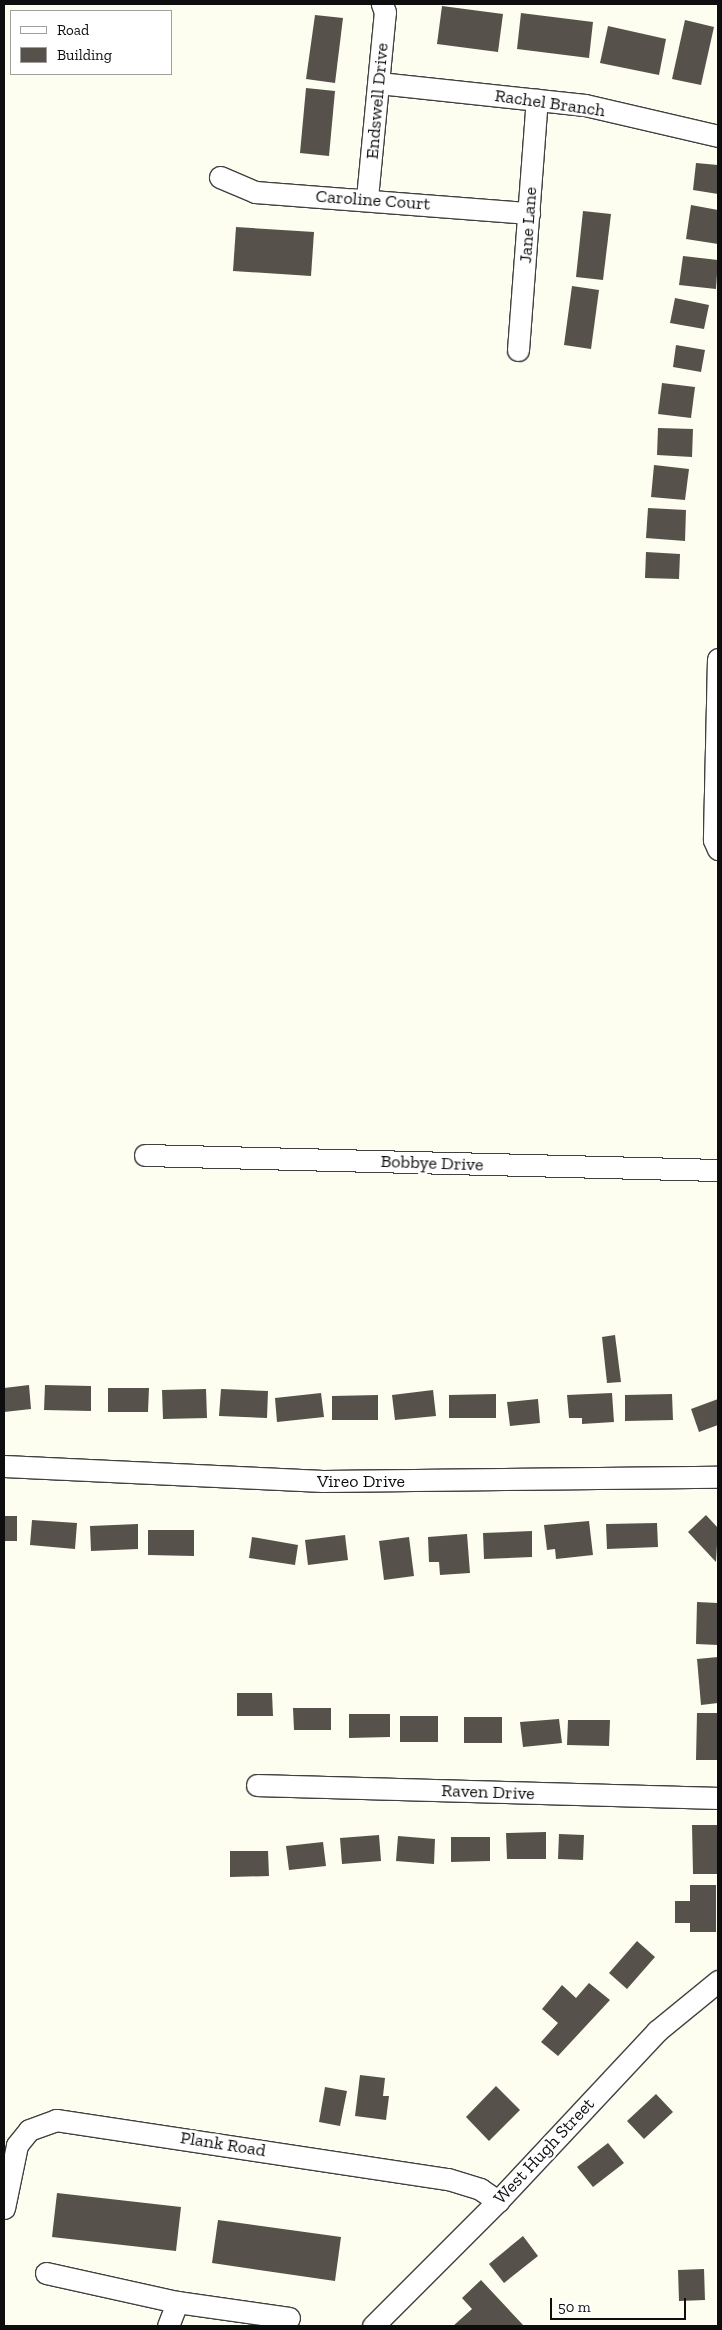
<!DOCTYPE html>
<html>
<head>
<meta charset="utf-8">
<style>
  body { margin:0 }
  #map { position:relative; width:722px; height:2330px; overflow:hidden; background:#fdfef0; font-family:"Zilla Slab",serif }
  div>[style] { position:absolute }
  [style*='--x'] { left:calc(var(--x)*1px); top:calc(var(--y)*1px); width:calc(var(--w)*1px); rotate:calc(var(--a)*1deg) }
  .building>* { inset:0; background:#56524b }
  .roads { filter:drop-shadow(1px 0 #414141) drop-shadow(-1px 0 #414141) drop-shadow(0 1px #414141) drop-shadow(0 -1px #414141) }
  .minor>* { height:21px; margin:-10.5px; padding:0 10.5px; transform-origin:10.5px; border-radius:10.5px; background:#fff }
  span { translate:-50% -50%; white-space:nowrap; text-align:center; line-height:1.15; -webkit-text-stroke:5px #fff; paint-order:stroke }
  .street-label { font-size:18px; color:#0e0e0e }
  .frame { position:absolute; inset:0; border:5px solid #0e0e0e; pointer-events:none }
  .legend { position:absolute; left:10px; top:10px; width:162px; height:65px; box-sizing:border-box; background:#fff; border:1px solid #9f9f9f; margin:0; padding:6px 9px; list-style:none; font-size:15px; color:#0e0e0e }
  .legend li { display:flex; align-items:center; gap:10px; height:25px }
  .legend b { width:25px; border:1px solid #9f9f9f }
  .scale { position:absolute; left:550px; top:2298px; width:136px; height:22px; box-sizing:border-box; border:2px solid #0e0e0e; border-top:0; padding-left:6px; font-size:15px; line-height:18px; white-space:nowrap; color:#0e0e0e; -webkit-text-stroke:4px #fff; paint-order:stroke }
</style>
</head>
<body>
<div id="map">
  <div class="building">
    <i style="clip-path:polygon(442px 6px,503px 14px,498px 52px,437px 44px)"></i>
    <i style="clip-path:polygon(521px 13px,593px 22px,589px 58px,517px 49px)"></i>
    <i style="clip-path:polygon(315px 15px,343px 18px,335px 83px,306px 79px)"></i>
    <i style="clip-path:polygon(685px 20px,714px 27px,701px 85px,672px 79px)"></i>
    <i style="clip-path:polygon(608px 26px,666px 39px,659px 75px,600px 63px)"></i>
    <i style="clip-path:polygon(306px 88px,335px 91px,329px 156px,300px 153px)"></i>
    <i style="clip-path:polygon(696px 163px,718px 165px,718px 194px,693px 190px)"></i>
    <i style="clip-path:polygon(691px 205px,718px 210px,718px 244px,686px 239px)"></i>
    <i style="clip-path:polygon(583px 211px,611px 214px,603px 280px,576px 277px)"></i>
    <i style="clip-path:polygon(236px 227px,314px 232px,311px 276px,233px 271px)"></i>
    <i style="clip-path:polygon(683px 256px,718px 260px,716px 289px,679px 285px)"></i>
    <i style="clip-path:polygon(572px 286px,599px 290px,591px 349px,564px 345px)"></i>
    <i style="clip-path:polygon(675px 298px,709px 305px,704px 329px,670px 323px)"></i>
    <i style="clip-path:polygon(676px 345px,705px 350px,701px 372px,673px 367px)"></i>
    <i style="clip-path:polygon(662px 383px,695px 387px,691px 418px,658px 414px)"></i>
    <i style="clip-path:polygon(658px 428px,693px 429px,692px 457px,657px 455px)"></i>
    <i style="clip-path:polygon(654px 465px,689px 469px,685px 500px,651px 497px)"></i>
    <i style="clip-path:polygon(648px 508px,686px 510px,685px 541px,646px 538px)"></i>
    <i style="clip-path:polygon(646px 552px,680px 554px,679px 579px,645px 578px)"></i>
    <i style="clip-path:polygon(615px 1335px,621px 1382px,607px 1383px,602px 1337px)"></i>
    <i style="clip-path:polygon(29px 1385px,31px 1409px,4px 1412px,4px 1388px)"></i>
    <i style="clip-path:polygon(45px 1385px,91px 1386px,91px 1411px,44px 1410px)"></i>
    <i style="clip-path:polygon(108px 1388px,149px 1388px,148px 1412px,108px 1412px)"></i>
    <i style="clip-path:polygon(206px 1389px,207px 1418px,163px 1419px,162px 1390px)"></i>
    <i style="clip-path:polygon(221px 1389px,268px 1391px,267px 1418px,219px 1416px)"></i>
    <i style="clip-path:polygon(433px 1390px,436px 1416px,395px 1420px,392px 1395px)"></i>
    <i style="clip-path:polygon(321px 1393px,324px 1417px,277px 1422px,275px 1398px)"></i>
    <i style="clip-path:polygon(612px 1393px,614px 1422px,582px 1424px,582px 1418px,569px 1418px,567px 1395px)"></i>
    <i style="clip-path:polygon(496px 1394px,496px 1418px,449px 1418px,449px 1395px)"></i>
    <i style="clip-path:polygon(672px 1394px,673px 1420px,625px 1421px,625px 1395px)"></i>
    <i style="clip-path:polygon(378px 1395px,378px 1420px,332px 1420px,332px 1396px)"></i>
    <i style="clip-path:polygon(538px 1399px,540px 1423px,510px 1426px,507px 1402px)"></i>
    <i style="clip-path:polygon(718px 1399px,718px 1425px,699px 1432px,691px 1409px)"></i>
    <i style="clip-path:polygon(706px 1515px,718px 1528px,716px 1562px,688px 1532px)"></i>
    <i style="clip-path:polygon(4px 1516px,17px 1516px,17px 1541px,4px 1541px)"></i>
    <i style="clip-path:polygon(32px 1520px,77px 1523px,75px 1549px,30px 1545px)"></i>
    <i style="clip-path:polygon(589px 1521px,593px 1555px,556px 1559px,555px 1549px,547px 1550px,544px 1525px)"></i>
    <i style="clip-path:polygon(657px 1523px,658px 1547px,607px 1549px,606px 1524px)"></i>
    <i style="clip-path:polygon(138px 1524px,138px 1549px,91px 1551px,90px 1526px)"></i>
    <i style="clip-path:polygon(148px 1530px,194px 1530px,194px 1556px,148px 1555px)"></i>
    <i style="clip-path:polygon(532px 1531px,532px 1557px,484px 1559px,483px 1533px)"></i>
    <i style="clip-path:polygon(467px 1534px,470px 1573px,440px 1575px,439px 1562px,429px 1562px,428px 1537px)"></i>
    <i style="clip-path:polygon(345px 1535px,348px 1560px,308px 1565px,305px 1540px)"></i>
    <i style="clip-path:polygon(252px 1537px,298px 1545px,295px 1565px,249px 1558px)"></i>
    <i style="clip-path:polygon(409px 1537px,414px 1576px,384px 1580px,379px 1541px)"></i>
    <i style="clip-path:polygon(697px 1602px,718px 1603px,718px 1645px,696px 1644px)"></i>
    <i style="clip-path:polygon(718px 1657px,718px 1703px,701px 1705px,697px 1659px)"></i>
    <i style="clip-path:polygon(237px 1693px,272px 1693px,273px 1716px,237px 1716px)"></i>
    <i style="clip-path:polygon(293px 1708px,331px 1708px,331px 1730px,294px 1730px)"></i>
    <i style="clip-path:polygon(697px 1713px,718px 1713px,718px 1760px,696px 1760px)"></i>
    <i style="clip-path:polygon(349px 1714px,390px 1714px,390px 1737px,349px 1738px)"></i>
    <i style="clip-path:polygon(400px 1716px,438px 1716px,438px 1742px,400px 1742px)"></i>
    <i style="clip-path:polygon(464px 1717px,502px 1717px,502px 1743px,464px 1743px)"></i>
    <i style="clip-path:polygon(559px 1719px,562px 1743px,523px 1747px,520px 1722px)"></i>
    <i style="clip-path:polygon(568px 1720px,610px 1720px,609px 1746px,567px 1745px)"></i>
    <i style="clip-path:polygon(692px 1825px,718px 1825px,718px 1874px,693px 1874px)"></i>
    <i style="clip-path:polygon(546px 1832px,546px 1859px,507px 1859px,506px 1833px)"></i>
    <i style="clip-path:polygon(559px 1834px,584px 1835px,583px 1860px,558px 1859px)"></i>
    <i style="clip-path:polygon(379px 1835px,381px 1861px,342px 1864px,340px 1838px)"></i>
    <i style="clip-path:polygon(398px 1836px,435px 1839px,434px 1864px,396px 1861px)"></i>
    <i style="clip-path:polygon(451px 1837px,490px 1837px,490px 1861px,451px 1862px)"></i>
    <i style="clip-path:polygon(323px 1842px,326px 1866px,289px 1870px,286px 1846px)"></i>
    <i style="clip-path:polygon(230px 1851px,268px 1851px,269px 1876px,230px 1877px)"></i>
    <i style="clip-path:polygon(690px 1885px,716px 1885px,716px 1932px,690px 1932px,690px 1923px,675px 1923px,675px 1901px,690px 1901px)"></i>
    <i style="clip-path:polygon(637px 1941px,655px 1957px,627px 1989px,609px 1973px)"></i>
    <i style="clip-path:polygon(589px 1983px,610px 2000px,558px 2056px,541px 2042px,558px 2023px,542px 2009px,562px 1985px,576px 1998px)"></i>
    <i style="clip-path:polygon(360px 2075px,385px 2078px,383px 2096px,389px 2096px,386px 2120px,355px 2116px)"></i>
    <i style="clip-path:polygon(496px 2086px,520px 2110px,489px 2141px,466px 2117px)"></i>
    <i style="clip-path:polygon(325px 2087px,347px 2091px,340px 2126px,319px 2122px)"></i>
    <i style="clip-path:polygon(656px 2094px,673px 2112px,644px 2139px,627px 2121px)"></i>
    <i style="clip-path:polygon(608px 2143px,624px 2163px,593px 2187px,577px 2167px)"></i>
    <i style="clip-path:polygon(57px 2193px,181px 2207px,176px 2251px,52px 2237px)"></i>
    <i style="clip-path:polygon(218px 2220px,341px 2237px,335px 2281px,212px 2263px)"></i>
    <i style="clip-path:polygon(523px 2236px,538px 2256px,504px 2283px,489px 2264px)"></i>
    <i style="clip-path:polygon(704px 2269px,705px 2300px,679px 2301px,678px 2270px)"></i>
    <i style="clip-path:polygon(481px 2280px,524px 2326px,453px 2326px,472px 2309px,462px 2298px)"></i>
  </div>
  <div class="roads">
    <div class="minor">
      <i style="--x:379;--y:83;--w:207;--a:6.1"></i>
      <i style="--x:585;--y:105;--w:137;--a:13.1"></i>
      <i style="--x:220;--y:177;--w:38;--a:23"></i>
      <i style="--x:255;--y:192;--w:275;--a:4.4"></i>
      <i style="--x:367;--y:198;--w:187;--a:-84.5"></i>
      <i style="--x:385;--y:12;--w:9;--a:-111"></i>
      <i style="--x:518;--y:350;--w:251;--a:-85.7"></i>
      <i style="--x:718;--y:659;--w:181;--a:91.3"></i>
      <i style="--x:714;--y:840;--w:10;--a:66"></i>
      <i style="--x:145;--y:1155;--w:573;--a:1.5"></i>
      <i style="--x:4;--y:1466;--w:319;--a:2.7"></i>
      <i style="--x:323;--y:1481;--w:395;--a:-0.6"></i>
      <i style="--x:257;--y:1785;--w:461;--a:1.6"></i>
      <i style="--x:4;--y:2208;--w:64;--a:-78.3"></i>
      <i style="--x:17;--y:2145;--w:19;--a:-51"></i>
      <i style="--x:29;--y:2130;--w:29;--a:-20"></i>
      <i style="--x:56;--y:2120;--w:396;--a:8.6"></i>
      <i style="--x:448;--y:2179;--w:34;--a:17"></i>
      <i style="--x:480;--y:2189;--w:22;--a:34"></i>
      <i style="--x:46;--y:2273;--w:134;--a:12.5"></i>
      <i style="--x:177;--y:2302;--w:113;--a:8.1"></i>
      <i style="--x:168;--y:2326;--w:26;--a:-69"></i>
      <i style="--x:373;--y:2326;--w:177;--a:-45"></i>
      <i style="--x:498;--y:2201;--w:233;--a:-46.9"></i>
      <i style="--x:657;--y:2031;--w:79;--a:-39.3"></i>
    </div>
  </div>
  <div class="street-label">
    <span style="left:377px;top:101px;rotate:-85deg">Endswell Drive</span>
    <span style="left:550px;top:103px;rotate:8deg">Rachel Branch</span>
    <span style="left:373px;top:200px;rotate:4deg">Caroline Court</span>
    <span style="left:528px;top:225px;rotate:-86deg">Jane Lane</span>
    <span style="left:432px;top:1163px;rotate:2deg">Bobbye Drive</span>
    <span style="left:361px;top:1481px">Vireo Drive</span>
    <span style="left:488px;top:1792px;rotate:2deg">Raven Drive</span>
    <span style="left:223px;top:2144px;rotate:9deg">Plank Road</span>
    <span style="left:544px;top:2151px;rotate:-47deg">West Hugh Street</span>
  </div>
  <div class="frame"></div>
  <ul class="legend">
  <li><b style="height:6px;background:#fff"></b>Road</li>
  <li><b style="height:14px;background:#56524b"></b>Building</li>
  </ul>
  <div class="scale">50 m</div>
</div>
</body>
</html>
